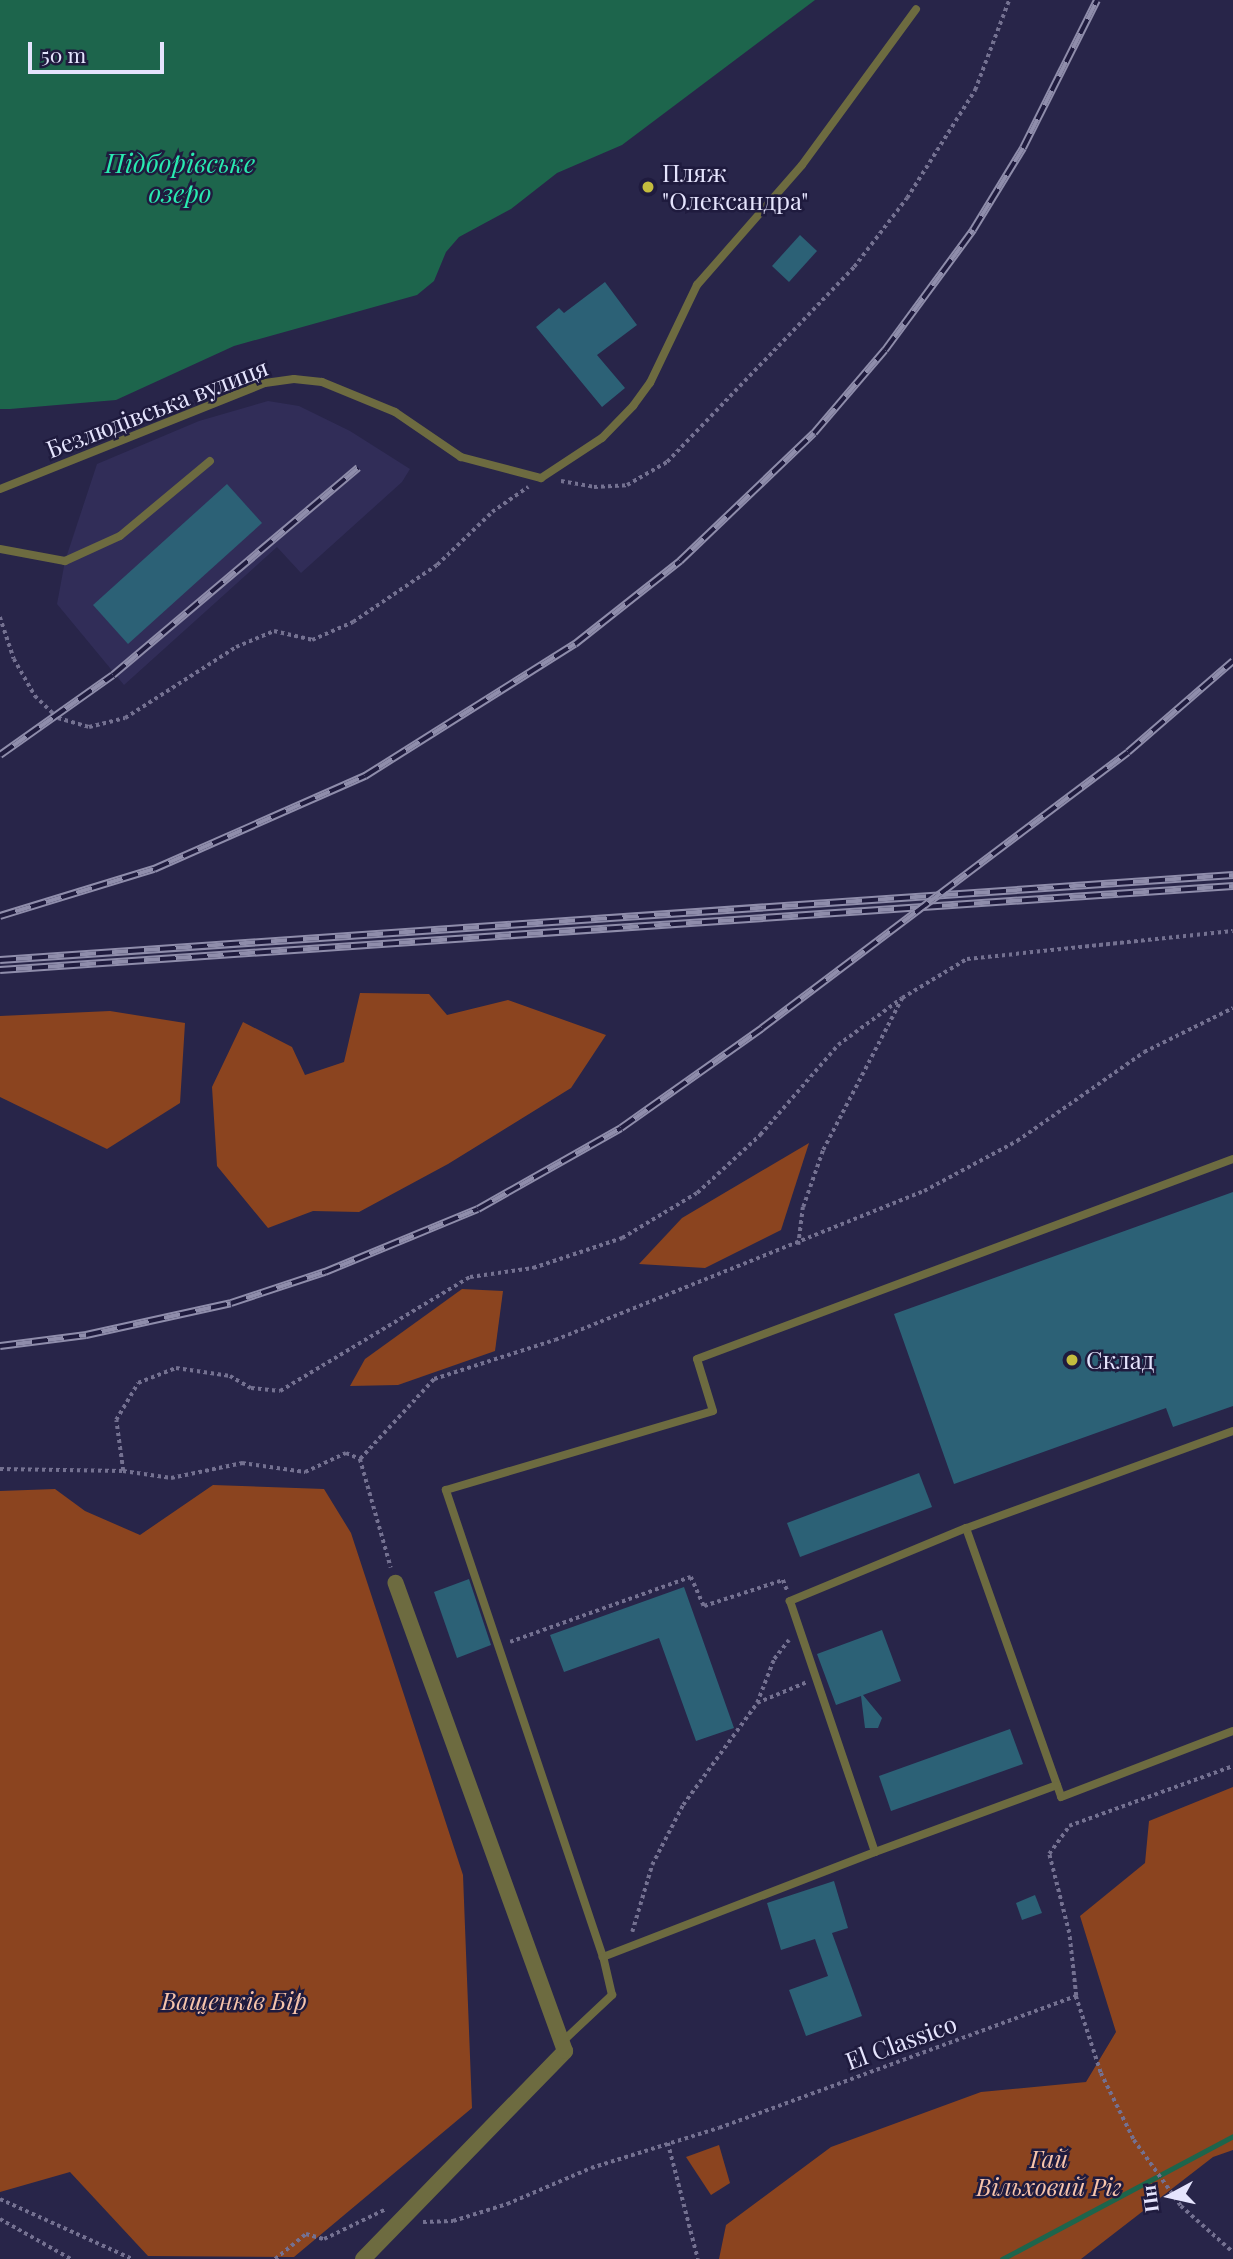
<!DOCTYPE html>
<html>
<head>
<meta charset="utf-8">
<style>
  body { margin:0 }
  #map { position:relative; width:1233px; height:2259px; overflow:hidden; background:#282549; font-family:"Playfair Display",serif }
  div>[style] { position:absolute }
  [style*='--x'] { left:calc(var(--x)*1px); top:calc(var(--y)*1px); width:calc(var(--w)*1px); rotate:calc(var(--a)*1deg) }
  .built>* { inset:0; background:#312d58 }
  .forest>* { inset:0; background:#8b441f }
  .water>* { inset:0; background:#1d654c }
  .stream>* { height:5px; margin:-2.5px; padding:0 2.5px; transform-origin:2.5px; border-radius:2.5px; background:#1d654c }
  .building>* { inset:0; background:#2c6176 }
  .path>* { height:3.5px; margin-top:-1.75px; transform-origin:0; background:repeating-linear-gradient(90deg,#747191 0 3.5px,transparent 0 7px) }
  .lane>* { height:8px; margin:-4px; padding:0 4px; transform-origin:4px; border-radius:4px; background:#6d6b40 }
  .street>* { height:16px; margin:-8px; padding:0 8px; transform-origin:8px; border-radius:8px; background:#6d6b40 }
  .rail>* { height:8px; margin-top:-4px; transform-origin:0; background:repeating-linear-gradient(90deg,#1f1b3e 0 16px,#8f8dab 0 32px); box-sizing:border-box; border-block:2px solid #8f8dab }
  .dots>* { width:19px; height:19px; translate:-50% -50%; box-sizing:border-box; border:4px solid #1f1b3e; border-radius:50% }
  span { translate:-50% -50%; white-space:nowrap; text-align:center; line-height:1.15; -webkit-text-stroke:5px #1f1b3e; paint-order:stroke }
  .poi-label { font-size:24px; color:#e5e4fd }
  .left { translate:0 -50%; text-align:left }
  .street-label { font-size:24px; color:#e5e4fd }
  .park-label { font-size:24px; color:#f7c4ac; font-style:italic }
  .water-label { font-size:26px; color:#29eab0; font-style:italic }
  .north { position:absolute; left:1135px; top:2161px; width:70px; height:70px; -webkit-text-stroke:5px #1f1b3e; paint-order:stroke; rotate:262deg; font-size:19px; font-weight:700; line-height:28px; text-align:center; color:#e5e4fd }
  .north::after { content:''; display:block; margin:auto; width:24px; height:32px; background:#e5e4fd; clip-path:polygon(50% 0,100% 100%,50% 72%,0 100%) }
  .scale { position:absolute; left:28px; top:42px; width:136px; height:32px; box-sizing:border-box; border:4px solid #e5e4fd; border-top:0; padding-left:9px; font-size:21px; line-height:24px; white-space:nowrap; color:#e5e4fd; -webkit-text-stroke:5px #1f1b3e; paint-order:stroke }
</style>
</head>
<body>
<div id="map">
  <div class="built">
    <i style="clip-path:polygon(268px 401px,299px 406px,350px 431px,410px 469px,402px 482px,301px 573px,277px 547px,124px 685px,57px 604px,65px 561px,97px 464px,199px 421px)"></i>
  </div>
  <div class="forest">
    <i style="clip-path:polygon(360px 993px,429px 994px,447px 1015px,508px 1000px,606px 1035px,571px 1088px,448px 1164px,359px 1212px,313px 1211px,268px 1228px,217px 1166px,212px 1087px,243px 1022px,292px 1047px,305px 1075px,344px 1062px)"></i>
    <i style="clip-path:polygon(110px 1011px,185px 1023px,180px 1103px,107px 1149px,0 1097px,0 1016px)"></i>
    <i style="clip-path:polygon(809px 1143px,781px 1230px,705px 1268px,639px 1264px,682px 1218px)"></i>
    <i style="clip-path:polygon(462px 1289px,503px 1291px,495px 1351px,398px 1385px,350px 1386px,365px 1359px)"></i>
    <i style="clip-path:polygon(213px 1485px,324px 1489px,351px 1533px,463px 1875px,472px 2108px,294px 2257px,148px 2256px,70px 2172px,0 2192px,0 1491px,55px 1489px,85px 1511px,140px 1535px)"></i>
    <i style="clip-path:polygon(1233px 1787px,1233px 2150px,1213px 2157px,1081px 2259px,719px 2259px,726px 2225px,831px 2147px,981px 2092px,1086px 2082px,1116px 2032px,1080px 1916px,1145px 1863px,1149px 1821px)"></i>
    <i style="clip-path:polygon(719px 2145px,730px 2183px,711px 2195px,686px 2157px)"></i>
  </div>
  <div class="water">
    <i style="clip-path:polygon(0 0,815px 0,622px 145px,557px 173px,511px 209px,459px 237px,446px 252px,434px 281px,417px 295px,234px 346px,116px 400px,10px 409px,0 409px)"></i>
  </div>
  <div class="stream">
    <i style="--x:1002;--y:2259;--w:262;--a:-28"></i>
  </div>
  <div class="building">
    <i style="clip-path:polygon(800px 235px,817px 251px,789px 282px,772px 266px)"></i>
    <i style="clip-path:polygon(605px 282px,637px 325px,597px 355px,625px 388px,602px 407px,536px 327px,559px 308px,564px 313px)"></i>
    <i style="clip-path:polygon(227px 484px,262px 523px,128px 644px,93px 605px)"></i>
    <i style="clip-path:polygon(1233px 1192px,1233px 1406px,1173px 1427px,1166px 1408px,954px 1484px,894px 1314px)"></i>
    <i style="clip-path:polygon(919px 1473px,932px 1507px,800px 1557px,787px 1523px)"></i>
    <i style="clip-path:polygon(469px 1579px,491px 1645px,457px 1658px,434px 1592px)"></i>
    <i style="clip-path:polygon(684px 1587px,734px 1728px,696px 1741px,659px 1638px,564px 1672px,550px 1635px)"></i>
    <i style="clip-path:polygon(882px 1630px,901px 1681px,863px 1695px,882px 1718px,878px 1728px,865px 1728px,861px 1696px,836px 1705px,817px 1654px)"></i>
    <i style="clip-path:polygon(1010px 1729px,1023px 1764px,891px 1811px,879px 1776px)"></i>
    <i style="clip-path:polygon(834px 1881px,848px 1928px,832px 1933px,862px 2016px,806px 2036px,789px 1990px,828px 1976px,815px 1939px,781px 1950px,767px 1903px)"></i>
    <i style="clip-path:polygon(1035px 1895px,1042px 1913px,1022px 1920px,1016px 1903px)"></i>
  </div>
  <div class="path">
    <i style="--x:561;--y:481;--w:34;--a:10"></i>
    <i style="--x:594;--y:487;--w:33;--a:-3"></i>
    <i style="--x:627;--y:485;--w:46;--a:-29.9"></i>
    <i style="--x:667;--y:462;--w:270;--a:-46.2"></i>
    <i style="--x:854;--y:267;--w:87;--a:-52.5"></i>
    <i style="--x:907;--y:198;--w:128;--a:-57.8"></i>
    <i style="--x:975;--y:90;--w:96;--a:-69.3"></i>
    <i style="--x:0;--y:617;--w:44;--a:71.6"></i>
    <i style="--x:14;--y:659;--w:43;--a:60.4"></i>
    <i style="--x:35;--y:696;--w:32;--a:44"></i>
    <i style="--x:58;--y:718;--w:32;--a:16"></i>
    <i style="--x:89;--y:727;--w:37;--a:-14"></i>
    <i style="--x:125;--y:718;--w:132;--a:-32.6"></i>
    <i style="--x:236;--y:647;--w:41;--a:-22.8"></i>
    <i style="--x:274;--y:631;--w:39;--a:13"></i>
    <i style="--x:312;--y:640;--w:45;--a:-23.7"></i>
    <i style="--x:353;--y:622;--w:102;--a:-34.2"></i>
    <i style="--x:437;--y:565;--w:76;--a:-43.9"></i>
    <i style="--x:492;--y:512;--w:44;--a:-34.8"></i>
    <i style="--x:798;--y:1245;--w:38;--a:-83"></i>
    <i style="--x:803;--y:1207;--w:60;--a:-70.7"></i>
    <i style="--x:823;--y:1150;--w:171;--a:-62.5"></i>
    <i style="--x:902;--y:998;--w:76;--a:-31"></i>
    <i style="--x:967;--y:959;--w:267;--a:-6"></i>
    <i style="--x:360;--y:1459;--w:109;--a:-47.2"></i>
    <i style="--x:434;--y:1379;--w:127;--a:-17.9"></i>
    <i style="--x:555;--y:1340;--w:398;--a:-22"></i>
    <i style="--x:924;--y:1191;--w:106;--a:-28.3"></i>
    <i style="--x:1017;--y:1141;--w:155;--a:-35"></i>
    <i style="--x:1144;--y:1052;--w:99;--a:-26.3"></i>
    <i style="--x:0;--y:1469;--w:123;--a:0.9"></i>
    <i style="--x:123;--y:1471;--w:49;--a:8.3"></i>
    <i style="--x:171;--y:1478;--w:73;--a:-11.9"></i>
    <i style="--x:242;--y:1463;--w:64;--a:8.1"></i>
    <i style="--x:305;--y:1472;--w:45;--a:-24.9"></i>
    <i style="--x:346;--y:1453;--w:15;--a:23"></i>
    <i style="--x:360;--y:1459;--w:113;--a:74.1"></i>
    <i style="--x:123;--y:1471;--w:51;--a:-97.8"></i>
    <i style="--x:116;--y:1420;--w:43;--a:-59.3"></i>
    <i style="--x:138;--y:1383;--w:41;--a:-21.5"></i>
    <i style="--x:176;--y:1368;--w:55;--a:8.4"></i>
    <i style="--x:230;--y:1376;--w:24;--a:30"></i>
    <i style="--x:251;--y:1388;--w:29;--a:6"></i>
    <i style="--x:280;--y:1391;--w:222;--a:-31"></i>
    <i style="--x:470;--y:1277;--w:64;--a:-8.1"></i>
    <i style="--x:533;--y:1268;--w:94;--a:-18.6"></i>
    <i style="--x:622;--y:1238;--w:87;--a:-31"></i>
    <i style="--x:697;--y:1193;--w:86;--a:-42.6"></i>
    <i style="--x:760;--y:1135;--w:119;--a:-49.1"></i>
    <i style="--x:838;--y:1045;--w:79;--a:-36.3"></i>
    <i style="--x:510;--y:1642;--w:192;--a:-19.8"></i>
    <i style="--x:691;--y:1577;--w:32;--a:66"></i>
    <i style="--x:704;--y:1606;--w:83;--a:-18.2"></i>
    <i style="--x:783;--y:1580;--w:11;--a:68"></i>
    <i style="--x:757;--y:1703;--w:47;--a:-68.9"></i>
    <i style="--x:774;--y:1659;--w:24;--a:-52"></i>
    <i style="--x:632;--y:1932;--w:70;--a:-73.4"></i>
    <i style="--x:652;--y:1865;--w:68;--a:-62.7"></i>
    <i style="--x:683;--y:1805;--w:126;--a:-54"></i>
    <i style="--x:757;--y:1703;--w:54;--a:-22.8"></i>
    <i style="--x:1076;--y:1996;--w:81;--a:72"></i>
    <i style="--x:1101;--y:2073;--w:75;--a:63.8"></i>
    <i style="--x:1134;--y:2140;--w:81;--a:54.5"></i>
    <i style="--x:1181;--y:2206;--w:69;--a:41.5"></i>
    <i style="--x:668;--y:2143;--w:120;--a:75.5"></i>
    <i style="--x:0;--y:2199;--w:145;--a:24.4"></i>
    <i style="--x:0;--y:2219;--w:81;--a:29.4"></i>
    <i style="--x:423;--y:2222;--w:30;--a:-2"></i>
    <i style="--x:453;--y:2221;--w:57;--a:-17.5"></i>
    <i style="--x:507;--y:2204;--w:91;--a:-23.2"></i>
    <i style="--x:591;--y:2168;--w:134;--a:-17.4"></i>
    <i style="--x:719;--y:2128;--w:381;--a:-20.3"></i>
    <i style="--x:1076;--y:1996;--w:63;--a:-96.3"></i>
    <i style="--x:1069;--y:1933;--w:81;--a:-104.2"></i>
    <i style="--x:1049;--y:1854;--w:34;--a:-54"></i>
    <i style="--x:1069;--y:1826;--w:175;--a:-20.1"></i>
    <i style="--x:275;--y:2259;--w:40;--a:-39"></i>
    <i style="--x:306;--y:2234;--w:19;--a:16"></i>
    <i style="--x:324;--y:2239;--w:69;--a:-25.8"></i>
  </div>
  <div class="lane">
    <i style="--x:0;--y:489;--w:285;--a:-21.8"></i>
    <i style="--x:265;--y:383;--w:29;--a:-8"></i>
    <i style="--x:294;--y:379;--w:28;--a:6"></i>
    <i style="--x:322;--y:382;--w:79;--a:22.3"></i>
    <i style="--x:395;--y:412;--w:80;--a:34.3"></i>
    <i style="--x:461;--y:457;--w:83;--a:14.7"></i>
    <i style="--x:541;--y:478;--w:73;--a:-33.3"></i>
    <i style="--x:602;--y:438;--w:45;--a:-45.9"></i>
    <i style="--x:633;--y:406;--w:29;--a:-54"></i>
    <i style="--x:650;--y:383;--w:109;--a:-64.4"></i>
    <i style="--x:697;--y:285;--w:159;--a:-48.8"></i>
    <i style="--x:802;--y:165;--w:193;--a:-53.8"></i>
    <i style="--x:0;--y:549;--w:66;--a:10.5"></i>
    <i style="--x:65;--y:561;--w:60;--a:-24.4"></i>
    <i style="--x:120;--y:536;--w:117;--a:-39.8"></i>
    <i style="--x:1233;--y:1431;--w:284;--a:160"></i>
    <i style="--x:966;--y:1528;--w:285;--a:70.5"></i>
    <i style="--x:1061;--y:1797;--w:184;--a:-21"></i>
    <i style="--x:966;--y:1528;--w:191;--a:157.5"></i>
    <i style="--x:790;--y:1601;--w:265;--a:71.3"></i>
    <i style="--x:875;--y:1852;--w:194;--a:-20.2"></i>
    <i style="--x:875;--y:1852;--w:292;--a:158.9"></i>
    <i style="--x:603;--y:1957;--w:493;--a:-108.6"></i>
    <i style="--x:446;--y:1490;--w:278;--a:-16.5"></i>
    <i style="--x:713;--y:1411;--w:54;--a:-107.1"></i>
    <i style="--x:697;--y:1359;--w:572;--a:-20.46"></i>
    <i style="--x:562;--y:2042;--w:69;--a:-43.2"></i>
    <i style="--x:612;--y:1995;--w:39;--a:-103"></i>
  </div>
  <div class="street">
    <i style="--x:363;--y:2259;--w:290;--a:-45.8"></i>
    <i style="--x:565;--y:2051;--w:498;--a:-109.9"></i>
  </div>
  <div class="rail">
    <i style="--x:0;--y:755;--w:138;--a:-35.3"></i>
    <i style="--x:113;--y:675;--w:321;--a:-40.2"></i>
    <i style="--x:0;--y:916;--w:161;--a:-17"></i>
    <i style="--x:154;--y:869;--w:231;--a:-23.8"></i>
    <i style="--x:365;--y:776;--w:248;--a:-32.2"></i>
    <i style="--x:575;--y:644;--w:134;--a:-38.3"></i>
    <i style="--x:680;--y:561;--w:185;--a:-43.7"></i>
    <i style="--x:814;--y:433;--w:109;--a:-49.5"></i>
    <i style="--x:885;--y:350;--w:149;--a:-53.7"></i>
    <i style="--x:973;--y:230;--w:96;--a:-58.6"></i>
    <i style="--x:1023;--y:148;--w:165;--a:-63.4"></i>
    <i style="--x:0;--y:960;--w:1236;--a:-3.94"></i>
    <i style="--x:0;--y:970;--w:1236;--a:-3.9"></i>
    <i style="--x:0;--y:1346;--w:87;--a:-7.3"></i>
    <i style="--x:86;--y:1335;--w:148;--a:-12.4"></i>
    <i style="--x:231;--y:1303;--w:99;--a:-18.3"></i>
    <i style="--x:325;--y:1272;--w:165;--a:-22.4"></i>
    <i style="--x:478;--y:1209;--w:164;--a:-29.5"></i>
    <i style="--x:621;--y:1128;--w:173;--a:-35.3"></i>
    <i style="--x:762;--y:1028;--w:458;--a:-37"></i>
    <i style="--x:1128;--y:752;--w:139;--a:-40.9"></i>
  </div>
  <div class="dots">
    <i style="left:648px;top:187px;background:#c4bc3e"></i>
    <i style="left:1072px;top:1360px;background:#c4bc3e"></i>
  </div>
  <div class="poi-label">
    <span class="left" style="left:662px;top:187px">Пляж<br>"Олександра"</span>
    <span class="left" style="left:1086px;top:1360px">Склад</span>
  </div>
  <div class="street-label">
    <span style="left:157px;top:408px;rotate:-21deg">Безлюдівська вулиця</span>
    <span style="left:901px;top:2042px;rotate:-20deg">El Classico</span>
  </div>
  <div class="park-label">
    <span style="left:234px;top:2001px">Ващенків Бір</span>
    <span style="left:1049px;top:2173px">Гай<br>Вільховий Ріг</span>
  </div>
  <div class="water-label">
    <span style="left:180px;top:178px">Підборівське<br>озеро</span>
  </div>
  <div class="north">Пн</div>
  <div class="scale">50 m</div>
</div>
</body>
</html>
